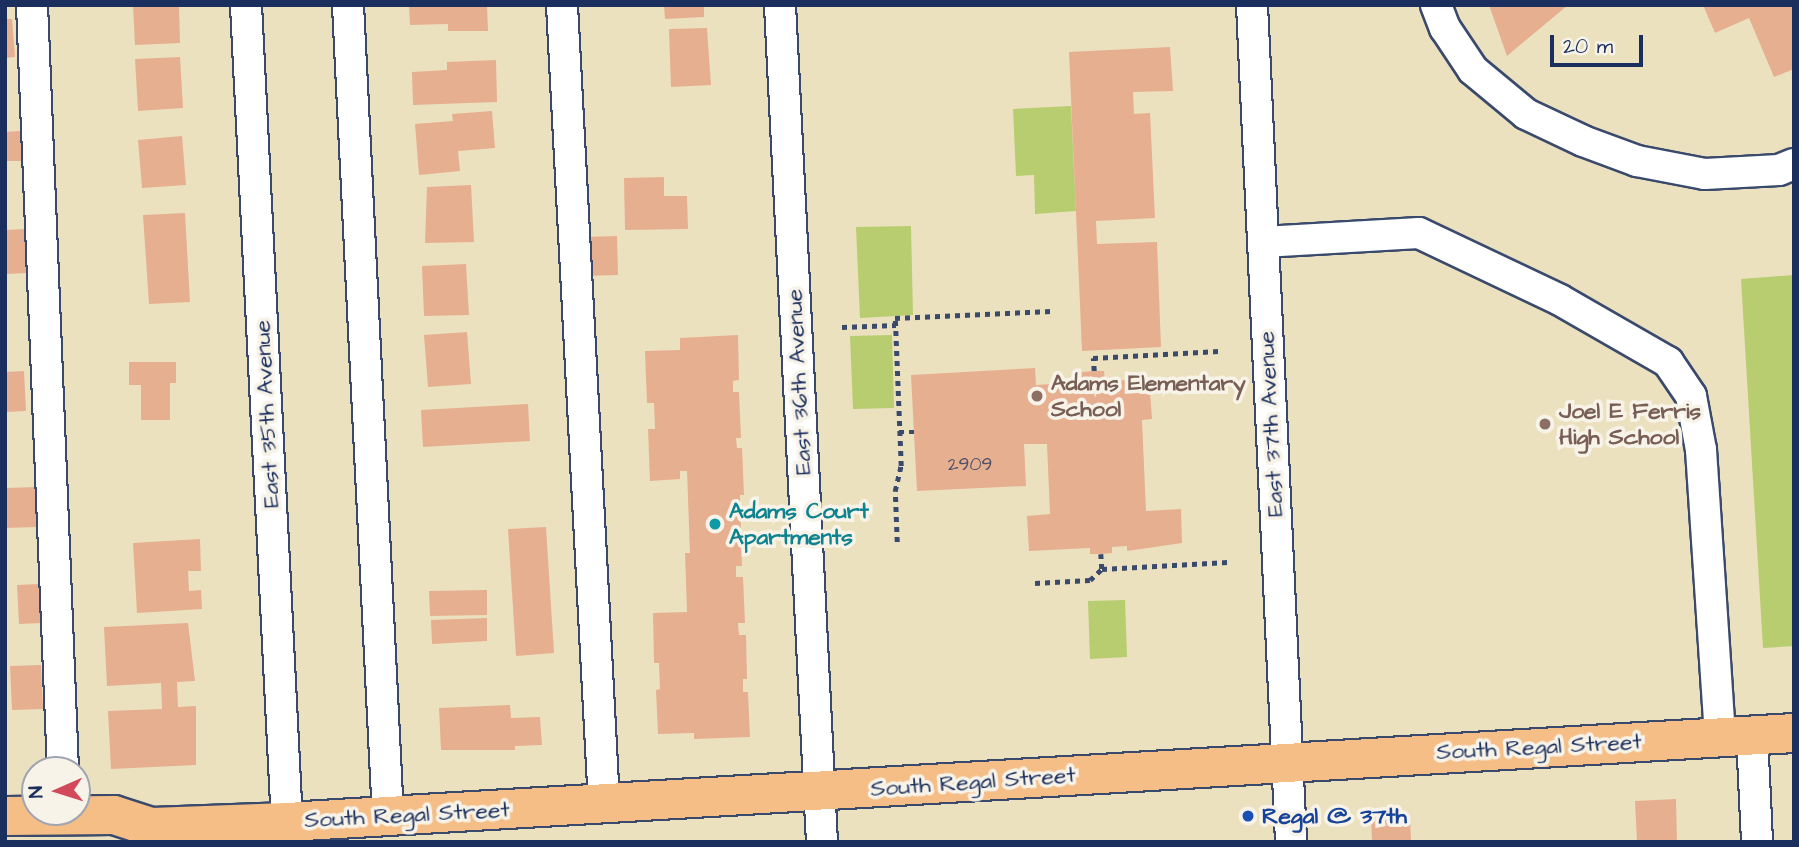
<!DOCTYPE html>
<html>
<head>
<meta charset="utf-8">
<style>
  body { margin:0 }
  #map { position:relative; width:1799px; height:847px; overflow:hidden; background:#ece1bf; font-family:"Architects Daughter",sans-serif }
  div>[style] { position:absolute }
  [style*='--x'] { left:calc(var(--x)*1px); top:calc(var(--y)*1px); width:calc(var(--w)*1px); rotate:calc(var(--a)*1deg) }
  .green>* { inset:0; background:#b8cc70 }
  .building>* { inset:0; background:#e6af90 }
  .path>* { height:4.5px; margin-top:-2.25px; transform-origin:0; background:repeating-linear-gradient(90deg,#3a4a6d 0 5px,transparent 0 10px) }
  .roads { filter:drop-shadow(2px 0 #3a4a6d) drop-shadow(-2px 0 #3a4a6d) drop-shadow(0 2px #3a4a6d) drop-shadow(0 -2px #3a4a6d) }
  .minor>* { height:30px; margin:-15px; padding:0 15px; transform-origin:15px; border-radius:15px; background:#fff }
  .major>* { height:38px; margin:-19px; padding:0 19px; transform-origin:19px; border-radius:19px; background:#f6be87 }
  .dots>* { width:19px; height:19px; translate:-50% -50%; box-sizing:border-box; border:4px solid #f7f3e8; border-radius:50% }
  span { translate:-50% -50%; white-space:nowrap; text-align:center; line-height:1.15; -webkit-text-stroke:7px #f7f3e8; paint-order:stroke }
  .number-label { font-size:19px; color:#4e4f6a }
  .number-label span { -webkit-text-stroke-width:0 }
  .street-label { font-size:23px; color:#1b2f5e }
  .education-label { font-size:23px; color:#785e54; font-weight:700 }
  .left { translate:0 -50%; text-align:left }
  .culture-label { font-size:23px; color:#0d838f; font-weight:700 }
  .transit-label { font-size:23px; color:#164399; font-weight:700 }
  .frame { position:absolute; inset:0; border:7px solid #1b2f5e; pointer-events:none }
  .north { position:absolute; left:21px; top:756px; width:70px; height:70px; box-sizing:border-box; background:#f7f3e8; border:2px solid #9fa5b1; border-radius:50%; rotate:267deg; font-size:19px; font-weight:700; line-height:28px; text-align:center; color:#1b2f5e }
  .north::after { content:''; display:block; margin:auto; width:24px; height:32px; background:#d1495b; clip-path:polygon(50% 0,100% 100%,50% 72%,0 100%) }
  .scale { position:absolute; left:1550px; top:35px; width:93px; height:32px; box-sizing:border-box; border:4px solid #1b2f5e; border-top:0; padding-left:9px; font-size:21px; line-height:24px; white-space:nowrap; color:#1b2f5e; -webkit-text-stroke:5px #f7f3e8; paint-order:stroke }
</style>
</head>
<body>
<div id="map">
  <div class="green">
    <i style="clip-path:polygon(1071px 106px,1076px 211px,1035px 214px,1034px 175px,1016px 176px,1013px 109px)"></i>
    <i style="clip-path:polygon(911px 226px,913px 315px,860px 318px,856px 227px)"></i>
    <i style="clip-path:polygon(1794px 275px,1794px 646px,1763px 648px,1741px 279px)"></i>
    <i style="clip-path:polygon(892px 335px,894px 408px,853px 409px,850px 336px)"></i>
    <i style="clip-path:polygon(1125px 600px,1127px 657px,1090px 659px,1088px 601px)"></i>
  </div>
  <div class="building">
    <i style="clip-path:polygon(133px 5px,179px 5px,180px 43px,135px 45px)"></i>
    <i style="clip-path:polygon(409px 5px,487px 5px,488px 31px,448px 31px,448px 24px,410px 25px)"></i>
    <i style="clip-path:polygon(664px 5px,704px 5px,704px 17px,665px 19px)"></i>
    <i style="clip-path:polygon(1489px 5px,1568px 5px,1507px 56px)"></i>
    <i style="clip-path:polygon(1703px 5px,1794px 5px,1794px 69px,1774px 77px,1749px 18px,1715px 33px)"></i>
    <i style="clip-path:polygon(5px 19px,12px 19px,15px 57px,5px 58px)"></i>
    <i style="clip-path:polygon(707px 28px,711px 85px,671px 87px,669px 29px)"></i>
    <i style="clip-path:polygon(1170px 47px,1173px 91px,1133px 92px,1134px 114px,1150px 113px,1155px 218px,1096px 221px,1097px 244px,1157px 242px,1161px 347px,1082px 351px,1069px 52px)"></i>
    <i style="clip-path:polygon(180px 57px,183px 108px,138px 111px,135px 59px)"></i>
    <i style="clip-path:polygon(496px 60px,497px 102px,413px 105px,412px 72px,447px 70px,447px 62px)"></i>
    <i style="clip-path:polygon(492px 111px,495px 148px,458px 151px,460px 171px,419px 175px,415px 124px,453px 121px,452px 114px)"></i>
    <i style="clip-path:polygon(20px 131px,22px 161px,5px 161px,5px 132px)"></i>
    <i style="clip-path:polygon(182px 136px,186px 185px,142px 188px,138px 140px)"></i>
    <i style="clip-path:polygon(664px 177px,664px 196px,687px 196px,688px 229px,625px 230px,624px 178px)"></i>
    <i style="clip-path:polygon(471px 185px,474px 242px,425px 243px,427px 187px)"></i>
    <i style="clip-path:polygon(185px 213px,190px 302px,149px 304px,143px 215px)"></i>
    <i style="clip-path:polygon(25px 229px,27px 273px,5px 274px,5px 230px)"></i>
    <i style="clip-path:polygon(617px 236px,618px 275px,583px 276px,582px 237px)"></i>
    <i style="clip-path:polygon(466px 264px,469px 315px,424px 316px,422px 266px)"></i>
    <i style="clip-path:polygon(467px 332px,471px 384px,428px 387px,424px 335px)"></i>
    <i style="clip-path:polygon(738px 335px,739px 380px,733px 381px,733px 392px,739px 392px,741px 438px,736px 438px,737px 448px,742px 448px,744px 495px,740px 495px,742px 566px,736px 566px,736px 577px,743px 577px,745px 623px,738px 623px,739px 635px,746px 635px,747px 679px,743px 679px,743px 692px,748px 692px,750px 737px,694px 739px,694px 733px,658px 734px,656px 690px,660px 689px,659px 663px,654px 663px,653px 613px,687px 612px,685px 553px,690px 553px,687px 471px,680px 471px,680px 479px,650px 481px,648px 429px,655px 429px,654px 403px,647px 403px,645px 351px,680px 350px,680px 338px)"></i>
    <i style="clip-path:polygon(129px 362px,176px 362px,176px 383px,170px 383px,170px 420px,141px 420px,141px 385px,129px 385px)"></i>
    <i style="clip-path:polygon(1035px 368px,1036px 385px,1082px 382px,1082px 372px,1094px 371px,1104px 371px,1105px 381px,1149px 379px,1152px 419px,1142px 420px,1146px 511px,1181px 509px,1182px 543px,1127px 551px,1127px 546px,1112px 547px,1112px 553px,1101px 554px,1090px 554px,1090px 548px,1029px 551px,1027px 516px,1050px 514px,1047px 444px,1024px 444px,1026px 486px,917px 491px,911px 375px)"></i>
    <i style="clip-path:polygon(24px 371px,26px 411px,5px 412px,5px 372px)"></i>
    <i style="clip-path:polygon(528px 404px,530px 441px,423px 447px,421px 410px)"></i>
    <i style="clip-path:polygon(36px 487px,37px 527px,5px 528px,5px 488px)"></i>
    <i style="clip-path:polygon(546px 527px,554px 653px,516px 656px,508px 529px)"></i>
    <i style="clip-path:polygon(200px 539px,201px 571px,188px 571px,189px 591px,201px 590px,202px 609px,137px 613px,133px 543px)"></i>
    <i style="clip-path:polygon(39px 584px,42px 623px,19px 624px,17px 585px)"></i>
    <i style="clip-path:polygon(487px 590px,487px 615px,430px 616px,429px 591px)"></i>
    <i style="clip-path:polygon(487px 618px,487px 641px,432px 644px,431px 620px)"></i>
    <i style="clip-path:polygon(188px 623px,195px 681px,177px 682px,178px 707px,196px 706px,196px 765px,111px 769px,108px 711px,162px 709px,161px 683px,107px 686px,104px 627px)"></i>
    <i style="clip-path:polygon(41px 665px,43px 709px,12px 710px,10px 666px)"></i>
    <i style="clip-path:polygon(510px 705px,511px 718px,540px 717px,542px 745px,515px 746px,515px 750px,441px 750px,439px 708px)"></i>
    <i style="clip-path:polygon(1676px 799px,1677px 842px,1637px 842px,1635px 801px)"></i>
    <i style="clip-path:polygon(1371px 817px,1410px 817px,1411px 842px,1372px 842px)"></i>
  </div>
  <div class="path">
    <i style="--x:842;--y:327;--w:54;--a:-2.1"></i>
    <i style="--x:1094;--y:371;--w:13;--a:-94"></i>
    <i style="--x:1093;--y:358;--w:126;--a:-3.2"></i>
    <i style="--x:899;--y:432;--w:15;--a:0"></i>
    <i style="--x:897;--y:542;--w:51;--a:-92.2"></i>
    <i style="--x:895;--y:491;--w:26;--a:-77"></i>
    <i style="--x:901;--y:466;--w:148;--a:-92.3"></i>
    <i style="--x:895;--y:318;--w:157;--a:-2.6"></i>
    <i style="--x:1101;--y:554;--w:15;--a:86"></i>
    <i style="--x:1102;--y:569;--w:126;--a:-3.2"></i>
    <i style="--x:1035;--y:583;--w:55;--a:-3.1"></i>
    <i style="--x:1090;--y:580;--w:16;--a:-43"></i>
  </div>
  <div class="roads">
    <div class="minor">
      <i style="--x:32;--y:5;--w:766;--a:87.68"></i>
      <i style="--x:246;--y:5;--w:818;--a:87.13"></i>
      <i style="--x:348;--y:5;--w:812;--a:87.18"></i>
      <i style="--x:562;--y:5;--w:800;--a:86.99"></i>
      <i style="--x:780;--y:5;--w:838;--a:87.13"></i>
      <i style="--x:1252;--y:5;--w:838;--a:87.33"></i>
      <i style="--x:1436;--y:5;--w:25;--a:69"></i>
      <i style="--x:1445;--y:28;--w:50;--a:56.3"></i>
      <i style="--x:1473;--y:70;--w:69;--a:39.7"></i>
      <i style="--x:1526;--y:114;--w:63;--a:25.3"></i>
      <i style="--x:1583;--y:141;--w:58;--a:20.3"></i>
      <i style="--x:1637;--y:161;--w:69;--a:10.8"></i>
      <i style="--x:1705;--y:174;--w:74;--a:-3.1"></i>
      <i style="--x:1779;--y:170;--w:16;--a:-22"></i>
      <i style="--x:1263;--y:242;--w:156;--a:-3.3"></i>
      <i style="--x:1419;--y:233;--w:156;--a:25.4"></i>
      <i style="--x:1560;--y:300;--w:125;--a:29.9"></i>
      <i style="--x:1668;--y:362;--w:41;--a:55.9"></i>
      <i style="--x:1691;--y:396;--w:55;--a:79.5"></i>
      <i style="--x:1701;--y:450;--w:288;--a:86.2"></i>
      <i style="--x:1752;--y:735;--w:107;--a:87.3"></i>
    </div>
    <div class="major">
      <i style="--x:5;--y:816;--w:109;--a:-0.5"></i>
      <i style="--x:114;--y:815;--w:40;--a:18"></i>
      <i style="--x:152;--y:827;--w:135;--a:-2.1"></i>
      <i style="--x:287;--y:822;--w:1510;--a:-3.38"></i>
    </div>
  </div>
  <div class="dots">
    <i style="left:1037px;top:396px;background:#8d6e63"></i>
    <i style="left:1545px;top:424px;background:#8d6e63"></i>
    <i style="left:715px;top:524px;background:#0f9aa8"></i>
    <i style="left:1248px;top:816px;background:#1a4fb4"></i>
  </div>
  <div class="number-label">
    <span style="left:970px;top:465px">2909</span>
  </div>
  <div class="street-label">
    <span style="left:799px;top:382px;rotate:-93deg">East 36th Avenue</span>
    <span style="left:267px;top:414px;rotate:-93deg">East 35th Avenue</span>
    <span style="left:1271px;top:424px;rotate:-93deg">East 37th Avenue</span>
    <span style="left:1539px;top:747px;rotate:-3deg">South Regal Street</span>
    <span style="left:973px;top:782px;rotate:-4deg">South Regal Street</span>
    <span style="left:407px;top:815px;rotate:-3deg">South Regal Street</span>
  </div>
  <div class="education-label">
    <span class="left" style="left:1051px;top:396px">Adams Elementary<br>School</span>
    <span class="left" style="left:1559px;top:424px">Joel E Ferris<br>High School</span>
  </div>
  <div class="culture-label">
    <span class="left" style="left:729px;top:524px">Adams Court<br>Apartments</span>
  </div>
  <div class="transit-label">
    <span class="left" style="left:1262px;top:816px">Regal @ 37th</span>
  </div>
  <div class="frame"></div>
  <div class="north">N</div>
  <div class="scale">20 m</div>
</div>
</body>
</html>
